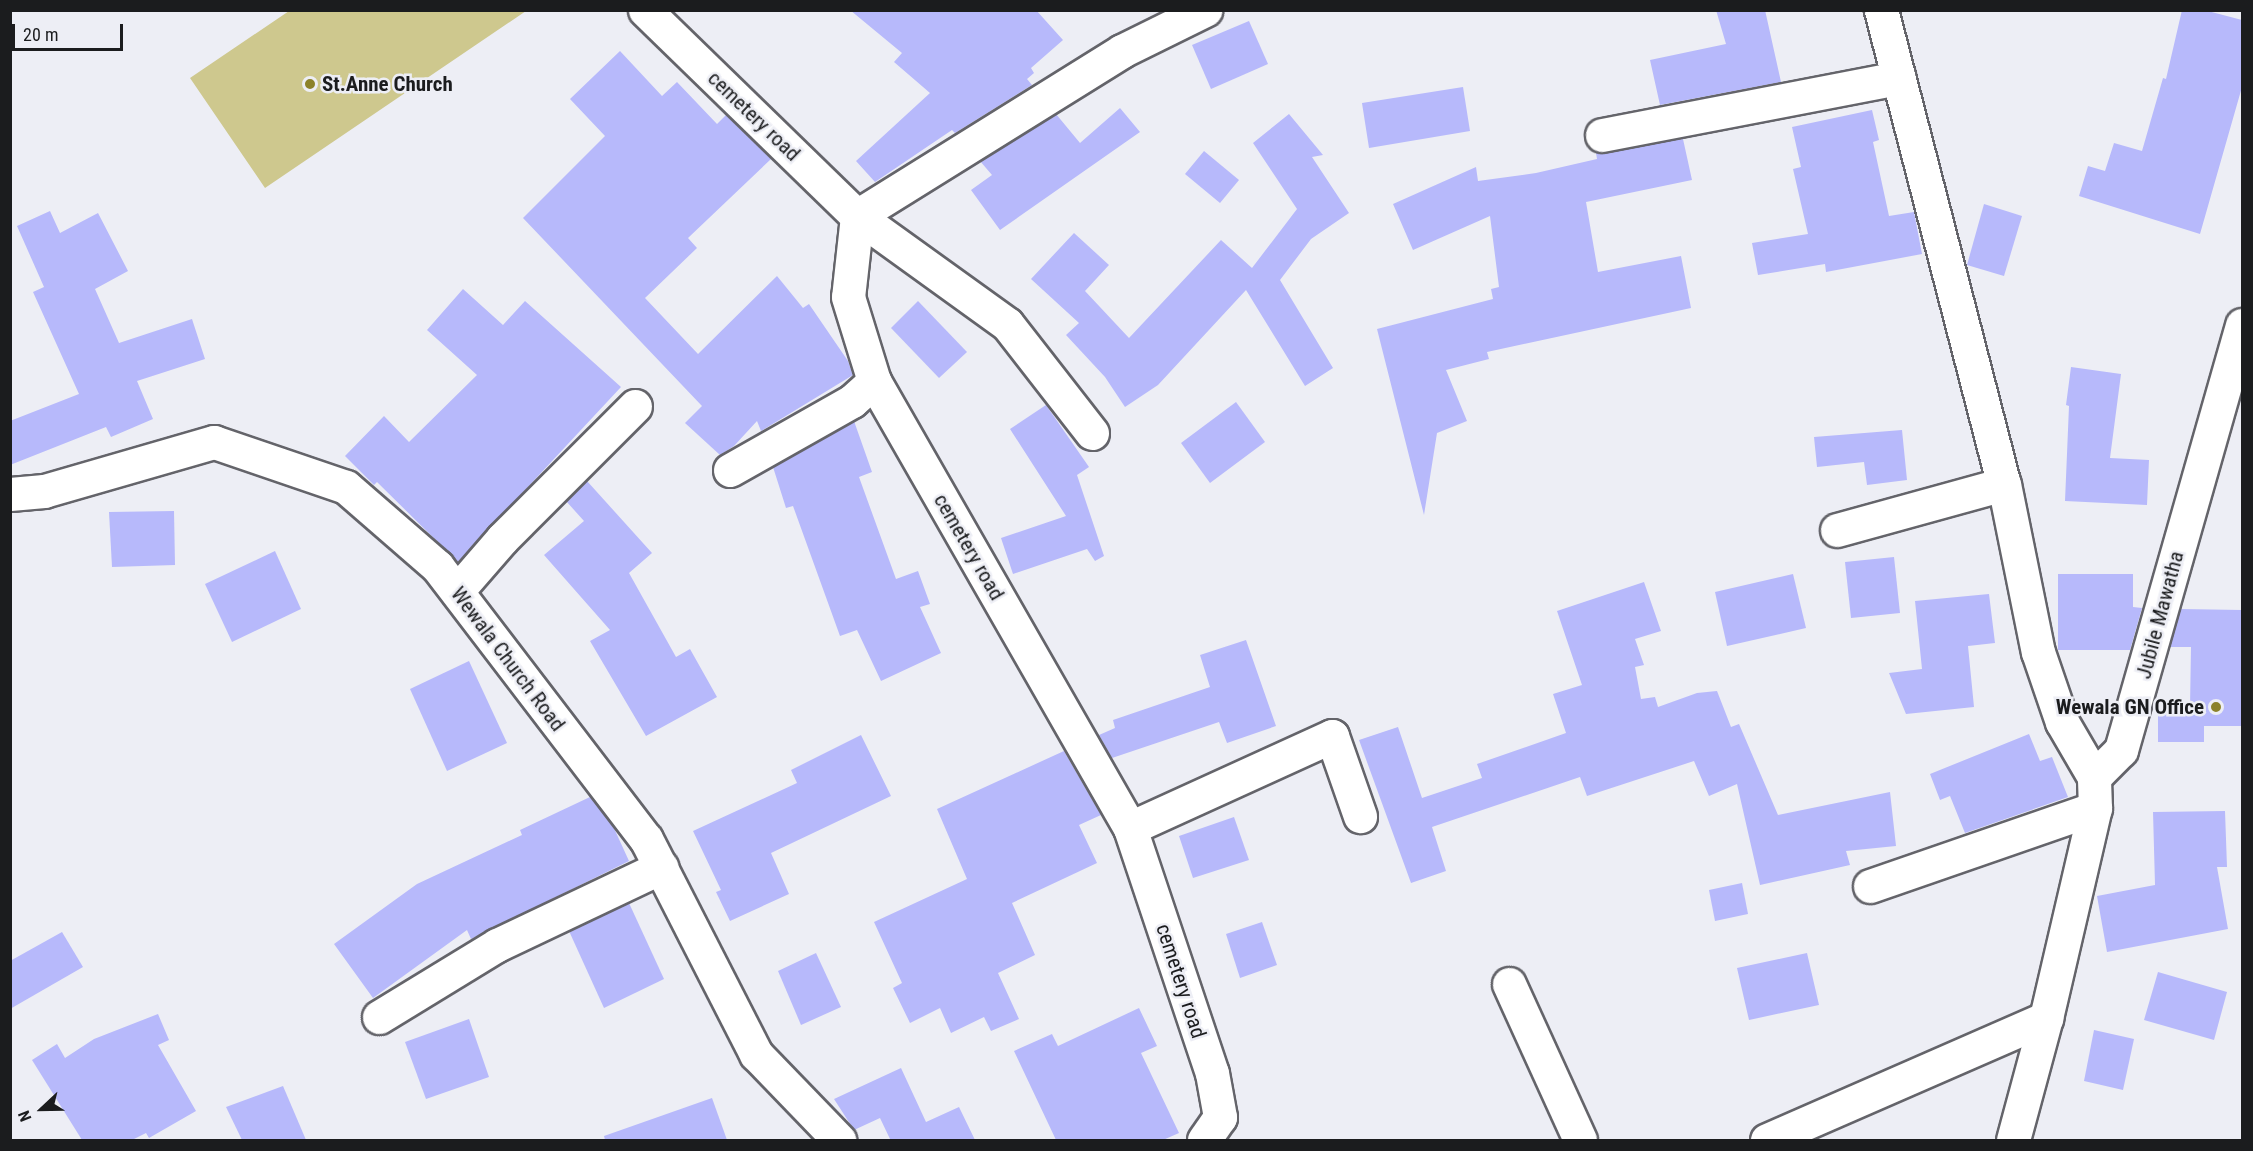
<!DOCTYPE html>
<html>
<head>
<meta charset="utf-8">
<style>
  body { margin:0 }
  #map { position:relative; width:2253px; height:1151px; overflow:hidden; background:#edeef5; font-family:"Roboto Condensed",sans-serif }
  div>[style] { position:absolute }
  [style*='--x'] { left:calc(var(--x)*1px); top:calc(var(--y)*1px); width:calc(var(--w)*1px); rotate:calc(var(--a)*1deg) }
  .green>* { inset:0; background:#cec88e }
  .building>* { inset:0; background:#b7b9fb }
  .roads { filter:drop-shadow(2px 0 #64646a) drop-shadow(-2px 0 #64646a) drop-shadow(0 2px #64646a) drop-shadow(0 -2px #64646a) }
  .minor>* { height:33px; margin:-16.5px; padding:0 16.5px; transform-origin:16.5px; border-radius:16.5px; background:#fff }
  .dots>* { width:16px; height:16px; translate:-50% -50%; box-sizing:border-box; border:3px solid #edeef5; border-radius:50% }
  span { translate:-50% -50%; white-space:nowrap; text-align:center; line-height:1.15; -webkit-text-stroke:5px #edeef5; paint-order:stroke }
  .poi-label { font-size:21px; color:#1b1c1e; font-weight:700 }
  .left { translate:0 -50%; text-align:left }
  .right { translate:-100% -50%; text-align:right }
  .street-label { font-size:21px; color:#1b1c1e }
  .frame { position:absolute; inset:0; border:12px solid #1b1c1e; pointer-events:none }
  .north { position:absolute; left:12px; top:1079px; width:60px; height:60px; -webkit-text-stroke:4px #edeef5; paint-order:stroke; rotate:248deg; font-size:16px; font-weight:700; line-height:24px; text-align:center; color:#1b1c1e }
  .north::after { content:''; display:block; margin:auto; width:21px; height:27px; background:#1b1c1e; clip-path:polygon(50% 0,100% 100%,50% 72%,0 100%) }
  .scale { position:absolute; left:12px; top:24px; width:111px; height:27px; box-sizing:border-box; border:3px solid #1b1c1e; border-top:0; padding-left:8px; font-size:18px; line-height:21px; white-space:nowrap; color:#1b1c1e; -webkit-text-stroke:4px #edeef5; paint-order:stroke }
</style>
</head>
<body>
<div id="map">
  <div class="green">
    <i style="clip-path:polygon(289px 11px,289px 10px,526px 11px,265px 188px,190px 78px)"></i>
  </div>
  <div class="building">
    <i style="clip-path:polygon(850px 10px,1036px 10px,1063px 40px,1031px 68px,1034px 73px,1027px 79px,1032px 85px,955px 133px,952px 130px,875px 182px,856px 161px,930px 93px,894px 62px,902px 53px)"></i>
    <i style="clip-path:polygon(1716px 10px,1765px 10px,1781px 82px,1660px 105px,1650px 60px,1726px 44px)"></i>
    <i style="clip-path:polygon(2182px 10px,2204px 10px,2242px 20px,2242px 87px,2200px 234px,2079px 196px,2088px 166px,2105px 171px,2114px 143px,2142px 151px,2163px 78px,2166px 79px)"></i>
    <i style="clip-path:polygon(1249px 21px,1268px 64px,1211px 89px,1192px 45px)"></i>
    <i style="clip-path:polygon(620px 51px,662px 96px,677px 82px,717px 124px,726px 115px,771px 159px,688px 238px,697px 248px,645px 298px,698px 354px,777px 276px,803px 308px,809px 304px,848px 361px,853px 375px,761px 431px,757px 421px,734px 446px,720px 455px,685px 423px,702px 406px,523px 218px,605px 136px,570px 99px)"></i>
    <i style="clip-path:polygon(1463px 87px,1470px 131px,1369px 148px,1362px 103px)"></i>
    <i style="clip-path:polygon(1120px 108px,1140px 132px,1000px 230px,971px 190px,992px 175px,980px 161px,1056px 114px,1080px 143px)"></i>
    <i style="clip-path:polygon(1872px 110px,1879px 140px,1873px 142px,1889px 216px,1914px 212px,1922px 254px,1826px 272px,1825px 264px,1758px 275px,1752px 243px,1808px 234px,1793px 169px,1801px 167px,1792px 127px)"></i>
    <i style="clip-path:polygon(1289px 114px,1323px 155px,1312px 157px,1349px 213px,1311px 239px,1280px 280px,1333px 368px,1305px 386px,1246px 290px,1158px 385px,1125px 407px,1105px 377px,1066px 335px,1079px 323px,1031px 279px,1074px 233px,1109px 265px,1085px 291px,1129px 338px,1221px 240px,1252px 268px,1297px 209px,1253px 143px)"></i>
    <i style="clip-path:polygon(1683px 139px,1692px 180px,1586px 202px,1598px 272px,1681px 256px,1691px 308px,1487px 352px,1489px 359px,1446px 370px,1467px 421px,1437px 433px,1424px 515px,1377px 329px,1493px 299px,1491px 289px,1499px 287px,1490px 216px,1413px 250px,1393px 204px,1476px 167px,1478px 181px,1536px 173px,1597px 159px,1596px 153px)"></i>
    <i style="clip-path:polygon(1204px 151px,1239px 180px,1220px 203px,1185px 174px)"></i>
    <i style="clip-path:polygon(1984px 204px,2022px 216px,2004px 276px,1967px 265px)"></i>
    <i style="clip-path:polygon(50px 211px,60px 233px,98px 213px,128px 271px,95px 289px,119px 343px,192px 319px,205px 359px,137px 381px,153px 419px,111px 437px,106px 427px,10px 465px,10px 421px,79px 394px,33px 292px,44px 287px,17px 226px)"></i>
    <i style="clip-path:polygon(463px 289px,503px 325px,525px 301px,621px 387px,458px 562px,377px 482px,374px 485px,345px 456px,384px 416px,409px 442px,477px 375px,427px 330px)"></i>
    <i style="clip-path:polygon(918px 301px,967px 352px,939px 378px,891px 328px)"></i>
    <i style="clip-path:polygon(2071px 367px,2121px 374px,2110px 458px,2149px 460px,2147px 505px,2065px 501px,2069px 406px,2066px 405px)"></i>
    <i style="clip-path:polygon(1236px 402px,1265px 442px,1210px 483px,1181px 443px)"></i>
    <i style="clip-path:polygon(1046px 405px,1089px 467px,1077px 475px,1104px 556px,1095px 561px,1087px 549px,1013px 574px,1001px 538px,1066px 516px,1010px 429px)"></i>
    <i style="clip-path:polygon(854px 421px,872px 472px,859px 477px,896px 579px,918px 571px,930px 604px,920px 607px,941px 653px,881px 681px,857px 630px,840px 636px,793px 506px,786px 508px,773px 467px)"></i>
    <i style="clip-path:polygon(1902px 430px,1907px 480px,1867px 485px,1864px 462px,1817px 467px,1814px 437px)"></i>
    <i style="clip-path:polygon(587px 481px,652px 553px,629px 573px,676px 657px,690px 649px,717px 697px,646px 736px,590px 641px,610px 630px,544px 555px,584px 521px,566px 501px)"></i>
    <i style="clip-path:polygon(174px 511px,175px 565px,112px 567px,109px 512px)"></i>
    <i style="clip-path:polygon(275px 551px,301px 609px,232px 642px,205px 584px)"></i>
    <i style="clip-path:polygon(1894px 557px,1900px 613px,1851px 618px,1845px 562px)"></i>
    <i style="clip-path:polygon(1793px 574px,1806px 628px,1727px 646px,1715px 592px)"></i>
    <i style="clip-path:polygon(2058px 574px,2133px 574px,2133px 607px,2142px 608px,2130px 650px,2058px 650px)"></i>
    <i style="clip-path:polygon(1644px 582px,1661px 631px,1635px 639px,1644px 665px,1635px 667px,1641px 699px,1655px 697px,1658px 707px,1697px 693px,1717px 691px,1731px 727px,1739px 724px,1778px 815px,1890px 792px,1896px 846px,1846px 851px,1850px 865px,1760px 885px,1737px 784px,1709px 796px,1694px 761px,1587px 796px,1580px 777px,1432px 827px,1446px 871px,1411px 883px,1359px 740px,1398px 727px,1422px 798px,1482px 778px,1477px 764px,1566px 733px,1553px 694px,1582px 685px,1557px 611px)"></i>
    <i style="clip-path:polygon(1989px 594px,1995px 643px,1968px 646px,1974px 707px,1906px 714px,1889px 673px,1922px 669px,1915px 601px)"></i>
    <i style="clip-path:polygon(2181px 609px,2242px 610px,2242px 726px,2204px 726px,2204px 742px,2158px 742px,2158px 707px,2190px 707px,2191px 647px,2170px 647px)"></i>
    <i style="clip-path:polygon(1246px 640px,1276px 726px,1227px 743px,1219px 722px,1112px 758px,1099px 735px,1115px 728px,1113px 720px,1210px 687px,1200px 655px)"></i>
    <i style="clip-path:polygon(469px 661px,507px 743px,447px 771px,410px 689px)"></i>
    <i style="clip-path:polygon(2029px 734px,2040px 761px,2052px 757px,2068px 797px,1965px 833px,1950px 796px,1940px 800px,1930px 774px)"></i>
    <i style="clip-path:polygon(861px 735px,891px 796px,771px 853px,789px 894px,730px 921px,716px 892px,721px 890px,693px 831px,797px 783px,791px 770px)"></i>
    <i style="clip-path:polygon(1064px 751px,1101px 815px,1079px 825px,1097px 863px,1012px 903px,1035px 955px,998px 973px,1019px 1019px,991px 1031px,984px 1017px,951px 1033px,940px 1008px,910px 1023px,893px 988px,902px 983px,874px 922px,967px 879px,937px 809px)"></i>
    <i style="clip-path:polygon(590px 797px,613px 826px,629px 861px,471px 939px,467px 930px,373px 998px,334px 944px,417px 884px,522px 835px,520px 830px)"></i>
    <i style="clip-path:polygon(2225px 811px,2227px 867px,2217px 867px,2228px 929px,2107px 952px,2097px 896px,2155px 885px,2153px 812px)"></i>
    <i style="clip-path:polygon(1234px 817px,1249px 860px,1193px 878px,1179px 836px)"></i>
    <i style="clip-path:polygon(1742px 883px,1748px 914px,1715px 921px,1709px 890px)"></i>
    <i style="clip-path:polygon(629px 903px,664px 979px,604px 1008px,569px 931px)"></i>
    <i style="clip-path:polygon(1262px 922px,1277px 965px,1240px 978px,1226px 934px)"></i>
    <i style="clip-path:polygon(62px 932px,83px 967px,10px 1009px,10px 961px)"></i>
    <i style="clip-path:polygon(816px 953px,841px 1007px,801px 1025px,778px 971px)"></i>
    <i style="clip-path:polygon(1807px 953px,1819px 1005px,1749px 1020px,1737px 968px)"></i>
    <i style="clip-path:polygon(2158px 972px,2227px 992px,2214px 1040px,2144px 1020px)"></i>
    <i style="clip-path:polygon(1139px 1008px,1157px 1046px,1141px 1053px,1179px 1133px,1163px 1140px,1056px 1140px,1014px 1051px,1052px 1034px,1058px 1046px)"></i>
    <i style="clip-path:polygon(158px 1014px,169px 1040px,158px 1045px,196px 1111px,149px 1138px,146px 1133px,132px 1140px,82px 1140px,32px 1060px,57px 1044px,65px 1058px,94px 1039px)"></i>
    <i style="clip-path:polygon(469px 1019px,489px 1077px,426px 1099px,405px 1042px)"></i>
    <i style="clip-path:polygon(2094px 1030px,2134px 1039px,2123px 1090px,2084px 1081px)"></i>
    <i style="clip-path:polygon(901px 1068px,926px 1122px,959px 1107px,975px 1140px,886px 1140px,890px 1139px,880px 1118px,854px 1130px,834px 1099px)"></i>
    <i style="clip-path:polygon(283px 1086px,306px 1140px,242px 1140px,226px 1107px)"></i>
    <i style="clip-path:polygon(712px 1098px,727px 1140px,605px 1140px,604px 1136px)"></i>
  </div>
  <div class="roads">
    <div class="minor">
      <i style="--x:645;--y:10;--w:296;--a:44.2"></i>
      <i style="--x:857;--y:216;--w:81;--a:96.3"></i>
      <i style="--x:848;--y:297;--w:88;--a:72.8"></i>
      <i style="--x:874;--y:381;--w:515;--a:60.2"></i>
      <i style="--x:1130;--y:828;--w:258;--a:71.5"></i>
      <i style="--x:1212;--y:1073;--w:45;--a:79.7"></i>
      <i style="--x:1220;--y:1117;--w:28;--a:125"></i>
      <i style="--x:1881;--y:10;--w:490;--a:75.5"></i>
      <i style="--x:2004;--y:484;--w:171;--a:78.6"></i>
      <i style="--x:2038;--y:652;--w:74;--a:71.1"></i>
      <i style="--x:2062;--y:722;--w:64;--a:59.8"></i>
      <i style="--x:1602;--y:135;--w:302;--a:-10.9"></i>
      <i style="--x:1092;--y:433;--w:138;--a:-127.9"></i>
      <i style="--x:1007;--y:324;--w:185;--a:-144.2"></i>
      <i style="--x:857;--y:216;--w:312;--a:-31.9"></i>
      <i style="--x:1122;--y:51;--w:93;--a:-26.3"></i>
      <i style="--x:730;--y:470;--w:140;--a:-29.5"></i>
      <i style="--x:852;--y:401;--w:30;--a:-42"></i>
      <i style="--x:10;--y:494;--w:34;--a:-5"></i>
      <i style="--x:44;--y:491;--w:177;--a:-16.1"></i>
      <i style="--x:214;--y:442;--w:139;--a:18.8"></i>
      <i style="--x:346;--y:487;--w:121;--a:41"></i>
      <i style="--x:437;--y:566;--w:344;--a:52.6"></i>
      <i style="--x:646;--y:839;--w:242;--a:62.9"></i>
      <i style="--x:756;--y:1054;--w:120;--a:46"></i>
      <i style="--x:1837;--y:530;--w:173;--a:-15.4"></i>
      <i style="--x:457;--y:591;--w:69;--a:-49.1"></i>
      <i style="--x:502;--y:539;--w:188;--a:-45"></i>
      <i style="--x:1130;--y:828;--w:222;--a:-24.5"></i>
      <i style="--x:1332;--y:736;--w:85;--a:70.7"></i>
      <i style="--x:1870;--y:886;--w:238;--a:-19.1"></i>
      <i style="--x:1509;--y:984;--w:171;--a:65.5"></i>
      <i style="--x:379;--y:1017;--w:138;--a:-31.4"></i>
      <i style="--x:497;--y:945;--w:182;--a:-25.4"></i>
      <i style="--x:1767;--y:1140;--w:305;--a:-23.6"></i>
      <i style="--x:2013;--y:1140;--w:126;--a:-74.9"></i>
      <i style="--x:2046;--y:1018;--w:216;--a:-76.9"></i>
      <i style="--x:2095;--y:808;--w:31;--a:-92"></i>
      <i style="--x:2094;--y:777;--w:38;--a:-45"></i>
      <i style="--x:2121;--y:750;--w:442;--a:-74.1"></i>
    </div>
  </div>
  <div class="dots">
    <i style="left:310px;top:84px;background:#8c822a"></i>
    <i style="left:2216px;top:707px;background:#8c822a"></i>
  </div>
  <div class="poi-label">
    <span class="left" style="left:322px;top:84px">St.Anne Church</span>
    <span class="right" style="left:2204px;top:707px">Wewala GN Office</span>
  </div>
  <div class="street-label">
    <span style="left:754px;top:116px;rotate:44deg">cemetery road</span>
    <span style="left:969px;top:547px;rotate:60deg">cemetery road</span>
    <span style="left:2160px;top:615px;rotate:-75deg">Jubile Mawatha</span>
    <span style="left:508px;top:659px;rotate:53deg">Wewala Church Road</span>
    <span style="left:1181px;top:981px;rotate:72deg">cemetery road</span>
  </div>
  <div class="frame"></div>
  <div class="north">N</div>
  <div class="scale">20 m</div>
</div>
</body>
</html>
